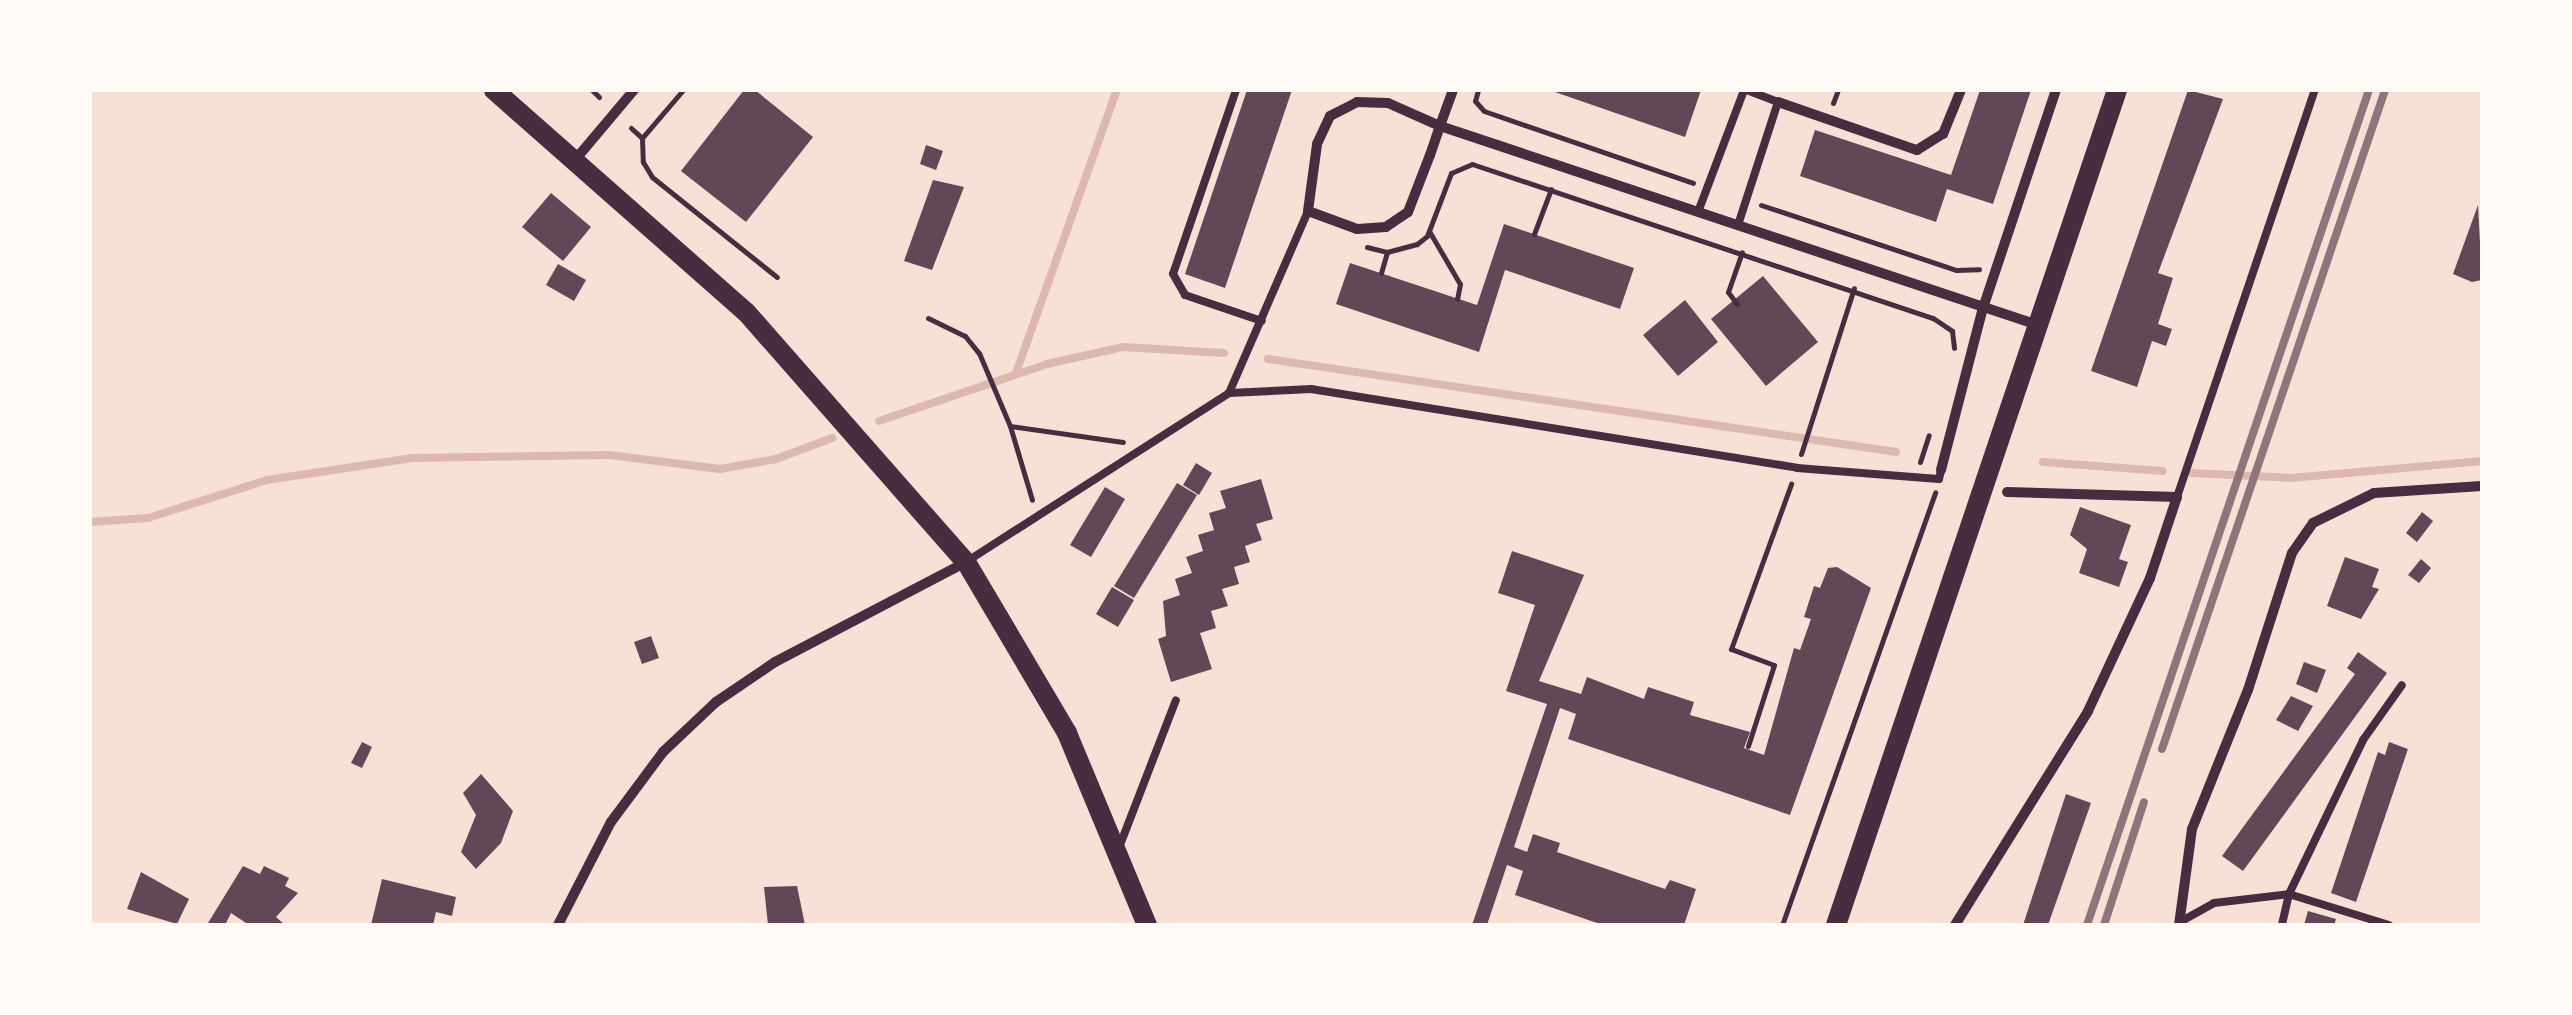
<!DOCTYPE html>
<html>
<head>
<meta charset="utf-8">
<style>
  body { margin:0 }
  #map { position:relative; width:2572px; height:1015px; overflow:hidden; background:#f7e1d7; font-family:"Public Sans",sans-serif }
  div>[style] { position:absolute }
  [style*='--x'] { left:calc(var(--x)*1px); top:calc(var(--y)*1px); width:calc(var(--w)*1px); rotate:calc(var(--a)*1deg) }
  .stream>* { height:8px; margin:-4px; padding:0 4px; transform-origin:4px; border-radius:4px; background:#dcb8b0 }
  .building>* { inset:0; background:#644757 }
  .path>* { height:5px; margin:-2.5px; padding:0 2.5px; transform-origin:2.5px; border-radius:2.5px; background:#4a2c40 }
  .service>* { height:8px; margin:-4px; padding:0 4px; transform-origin:4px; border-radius:4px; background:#4a2c40 }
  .minor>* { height:10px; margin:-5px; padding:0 5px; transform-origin:5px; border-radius:5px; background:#4a2c40 }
  .secondary>* { height:20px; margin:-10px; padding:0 10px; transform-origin:10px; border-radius:10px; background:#4a2c40 }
  .rail>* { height:8px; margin:-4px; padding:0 4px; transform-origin:4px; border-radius:4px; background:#8f747c }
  span { translate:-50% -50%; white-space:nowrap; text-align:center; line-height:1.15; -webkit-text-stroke:10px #fffaf5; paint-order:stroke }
  .frame { position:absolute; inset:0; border:92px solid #fffaf5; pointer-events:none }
</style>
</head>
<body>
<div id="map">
  <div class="stream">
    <i style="--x:1268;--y:359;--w:635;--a:8.42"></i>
    <i style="--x:1016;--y:373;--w:300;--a:-70.4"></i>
    <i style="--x:879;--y:421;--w:177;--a:-18.7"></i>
    <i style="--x:1047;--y:364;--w:78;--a:-12.6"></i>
    <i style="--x:1123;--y:347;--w:101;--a:3.4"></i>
    <i style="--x:2043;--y:462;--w:120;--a:4.3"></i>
    <i style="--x:2192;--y:473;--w:99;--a:2.9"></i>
    <i style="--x:2291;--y:478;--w:192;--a:-5.1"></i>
    <i style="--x:90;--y:522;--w:58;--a:-3.9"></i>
    <i style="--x:148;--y:518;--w:125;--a:-17.7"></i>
    <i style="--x:267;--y:480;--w:147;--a:-8.6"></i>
    <i style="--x:412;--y:458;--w:197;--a:-0.9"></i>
    <i style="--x:609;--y:455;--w:112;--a:7.2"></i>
    <i style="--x:720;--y:469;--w:57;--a:-10.1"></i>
    <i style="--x:776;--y:459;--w:60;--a:-20.6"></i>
  </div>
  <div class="building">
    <i style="clip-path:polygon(744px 90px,755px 90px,813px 137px,746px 222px,681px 171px)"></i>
    <i style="clip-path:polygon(1247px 90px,1292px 90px,1225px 288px,1185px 274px)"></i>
    <i style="clip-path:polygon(1549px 90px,1701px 90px,1685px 137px)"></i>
    <i style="clip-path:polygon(1980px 90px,2031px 90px,1993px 204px,1947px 189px,1936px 222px,1800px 176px,1815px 130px,1951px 175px)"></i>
    <i style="clip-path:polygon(2188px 90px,2223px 99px,2158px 273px,2173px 278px,2158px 324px,2172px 329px,2166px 346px,2152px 341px,2137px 387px,2091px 371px)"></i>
    <i style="clip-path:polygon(926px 145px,943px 151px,936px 170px,920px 164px)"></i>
    <i style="clip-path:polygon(933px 180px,964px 187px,932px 270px,904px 261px)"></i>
    <i style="clip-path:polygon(551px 193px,591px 227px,563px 261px,522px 227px)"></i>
    <i style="clip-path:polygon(2478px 205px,2482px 280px,2472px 282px,2453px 274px)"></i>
    <i style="clip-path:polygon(1504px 224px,1634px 268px,1620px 309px,1505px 270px,1479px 352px,1336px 304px,1350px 263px,1477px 305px)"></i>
    <i style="clip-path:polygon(558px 264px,586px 280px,574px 301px,546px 285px)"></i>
    <i style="clip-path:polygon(1763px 276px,1818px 342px,1766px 386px,1711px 319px)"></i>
    <i style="clip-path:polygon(1685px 300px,1718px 342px,1678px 376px,1643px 335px)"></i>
    <i style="clip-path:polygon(1196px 463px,1212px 473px,1199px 495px,1183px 485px)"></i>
    <i style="clip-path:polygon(1261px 479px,1273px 519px,1256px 524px,1262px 540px,1245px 546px,1250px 562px,1234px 567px,1239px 584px,1222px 589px,1228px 606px,1211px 611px,1216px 628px,1200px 633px,1212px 669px,1171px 682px,1158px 639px,1166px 636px,1163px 601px,1180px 595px,1175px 579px,1192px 573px,1186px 557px,1203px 551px,1198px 535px,1214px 530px,1209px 513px,1226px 508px,1220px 491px)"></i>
    <i style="clip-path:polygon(1177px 483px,1197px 495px,1134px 598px,1114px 586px)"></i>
    <i style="clip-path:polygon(1105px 487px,1125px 499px,1091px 557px,1070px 545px)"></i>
    <i style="clip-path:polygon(2080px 507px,2131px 525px,2119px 559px,2128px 562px,2119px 587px,2079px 573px,2087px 549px,2070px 535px)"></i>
    <i style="clip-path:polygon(2422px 512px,2433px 521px,2417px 542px,2406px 533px)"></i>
    <i style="clip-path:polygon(1512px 551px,1584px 575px,1539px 681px,1581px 694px,1587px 677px,1644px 699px,1648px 687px,1694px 702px,1690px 715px,1750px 732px,1744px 748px,1764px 755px,1794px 648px,1800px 650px,1811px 619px,1804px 617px,1814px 586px,1820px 588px,1828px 568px,1837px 567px,1871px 588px,1790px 815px,1568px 739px,1576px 714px,1560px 708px,1514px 847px,1527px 852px,1533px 834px,1560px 843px,1557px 852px,1665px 889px,1670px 880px,1696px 889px,1684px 925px,1603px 925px,1515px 895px,1523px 871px,1507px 865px,1487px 925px,1472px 925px,1547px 704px,1506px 691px,1535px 605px,1498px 593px)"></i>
    <i style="clip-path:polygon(2345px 557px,2379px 569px,2372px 587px,2379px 589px,2361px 619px,2327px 606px)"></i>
    <i style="clip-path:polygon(2421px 559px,2431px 568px,2419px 583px,2408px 575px)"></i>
    <i style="clip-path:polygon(1112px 587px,1134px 600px,1118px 627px,1096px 614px)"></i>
    <i style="clip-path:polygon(651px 636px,659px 658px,642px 664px,634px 642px)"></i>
    <i style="clip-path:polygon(2358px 652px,2387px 673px,2243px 871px,2222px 856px,2355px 674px,2347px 668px)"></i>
    <i style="clip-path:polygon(2304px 662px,2326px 670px,2317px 693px,2296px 684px)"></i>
    <i style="clip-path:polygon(2291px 696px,2313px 706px,2298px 731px,2276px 720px)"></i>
    <i style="clip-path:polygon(362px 742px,372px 747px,362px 768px,351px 763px)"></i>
    <i style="clip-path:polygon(2389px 742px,2408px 749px,2356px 902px,2331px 893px,2378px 752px,2385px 755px)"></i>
    <i style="clip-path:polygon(481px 774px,513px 811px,501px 843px,476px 869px,461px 852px,476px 815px,463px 793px)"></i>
    <i style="clip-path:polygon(2066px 794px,2091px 803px,2048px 925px,2023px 925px)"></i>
    <i style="clip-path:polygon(243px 866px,260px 874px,264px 866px,289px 878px,285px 886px,298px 893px,276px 917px,285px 925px,249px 925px,231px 913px,225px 925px,208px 923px)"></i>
    <i style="clip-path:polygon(141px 872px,189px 899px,177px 924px,127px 909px)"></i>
    <i style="clip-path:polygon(382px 879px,456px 897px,452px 916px,436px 912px,433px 925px,371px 925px)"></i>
    <i style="clip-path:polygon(797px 886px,805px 925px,768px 925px,764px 887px)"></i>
    <i style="clip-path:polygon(2308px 911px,2336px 919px,2334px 925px,2304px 925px)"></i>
  </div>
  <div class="path">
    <i style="--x:592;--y:90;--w:10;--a:45"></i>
    <i style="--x:683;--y:90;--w:63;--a:130.5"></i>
    <i style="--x:642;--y:138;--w:24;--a:88"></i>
    <i style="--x:643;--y:162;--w:17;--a:59"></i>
    <i style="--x:652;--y:177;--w:160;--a:38.7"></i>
    <i style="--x:1478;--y:90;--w:11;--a:105"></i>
    <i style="--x:1475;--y:101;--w:13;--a:48"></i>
    <i style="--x:1484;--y:111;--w:221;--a:19"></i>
    <i style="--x:1833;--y:103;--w:14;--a:-69"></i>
    <i style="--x:631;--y:128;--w:15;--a:42"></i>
    <i style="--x:1761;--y:205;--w:206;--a:18.4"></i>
    <i style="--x:1956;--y:270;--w:23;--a:-2"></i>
    <i style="--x:1429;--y:231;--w:61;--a:59.7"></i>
    <i style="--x:1460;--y:284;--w:15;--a:101"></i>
    <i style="--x:1534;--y:234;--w:48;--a:-69.3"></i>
    <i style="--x:1367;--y:247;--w:21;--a:14"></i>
    <i style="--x:1387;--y:252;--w:31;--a:-15"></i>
    <i style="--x:1417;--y:244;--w:13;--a:-39"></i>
    <i style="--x:1427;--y:236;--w:67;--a:-69.1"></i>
    <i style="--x:1451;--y:173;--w:23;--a:-23"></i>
    <i style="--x:1472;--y:164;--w:486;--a:18.5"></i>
    <i style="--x:1933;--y:318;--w:23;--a:34"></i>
    <i style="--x:1952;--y:331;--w:17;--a:83"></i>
    <i style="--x:1381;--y:273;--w:22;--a:-74"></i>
    <i style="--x:1737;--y:304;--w:15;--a:-127"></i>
    <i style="--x:1728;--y:292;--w:42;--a:-70.7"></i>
    <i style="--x:928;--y:318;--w:41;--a:25.9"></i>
    <i style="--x:965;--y:336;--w:22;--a:51"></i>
    <i style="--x:979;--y:353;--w:79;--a:67"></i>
    <i style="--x:1010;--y:426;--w:114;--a:8.1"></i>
    <i style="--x:1010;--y:426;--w:77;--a:73.4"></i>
    <i style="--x:1801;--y:454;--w:174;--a:-72.3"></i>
    <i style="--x:1920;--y:462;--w:28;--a:-72"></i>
    <i style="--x:1748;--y:746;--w:85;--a:-72.2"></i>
    <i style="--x:1774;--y:665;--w:46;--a:-159.6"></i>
    <i style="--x:1731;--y:649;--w:176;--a:-70"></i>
    <i style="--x:1782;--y:925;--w:459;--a:-70.5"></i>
  </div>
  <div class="service">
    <i style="--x:1236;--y:90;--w:194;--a:108.9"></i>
    <i style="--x:1173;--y:274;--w:24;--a:60"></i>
    <i style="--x:1185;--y:295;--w:81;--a:18.7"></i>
    <i style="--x:1698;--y:212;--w:130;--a:-69.3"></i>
    <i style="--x:1738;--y:225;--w:129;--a:-72"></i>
    <i style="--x:1778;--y:102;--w:33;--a:-159"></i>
    <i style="--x:1229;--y:393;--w:82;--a:-2.8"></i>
    <i style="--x:1311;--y:389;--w:492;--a:9.2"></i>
    <i style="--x:1797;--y:468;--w:142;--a:4.4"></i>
    <i style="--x:1939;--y:479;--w:9;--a:-77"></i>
    <i style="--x:2177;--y:497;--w:430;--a:-71.3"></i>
    <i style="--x:966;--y:562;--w:313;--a:-32.7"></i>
    <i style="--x:1229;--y:393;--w:198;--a:-66.5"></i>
    <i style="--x:1120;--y:845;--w:155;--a:-68.9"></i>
    <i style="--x:2180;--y:922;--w:39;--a:-29"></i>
    <i style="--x:2214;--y:903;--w:76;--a:-6.8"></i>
    <i style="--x:2289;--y:894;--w:32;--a:103"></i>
    <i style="--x:2389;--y:925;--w:105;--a:-162.8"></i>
    <i style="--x:2289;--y:894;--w:171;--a:-64.3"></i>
    <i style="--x:2363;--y:740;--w:67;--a:-54.7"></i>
  </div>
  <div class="minor">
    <i style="--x:1453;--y:90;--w:38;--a:110"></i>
    <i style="--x:1440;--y:126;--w:31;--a:109"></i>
    <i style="--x:1430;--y:155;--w:61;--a:111.1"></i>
    <i style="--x:1408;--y:212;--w:27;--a:146"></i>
    <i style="--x:1386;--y:227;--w:29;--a:176"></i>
    <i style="--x:1357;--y:229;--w:52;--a:-159.8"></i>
    <i style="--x:1308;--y:211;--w:68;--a:-82.3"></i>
    <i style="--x:1317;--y:144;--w:31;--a:-65"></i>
    <i style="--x:1330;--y:116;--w:30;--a:-27"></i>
    <i style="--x:1357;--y:102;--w:31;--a:2"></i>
    <i style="--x:1388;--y:103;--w:57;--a:23.9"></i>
    <i style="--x:1440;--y:126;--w:630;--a:18.41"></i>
    <i style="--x:1778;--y:102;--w:147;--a:19.1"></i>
    <i style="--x:1917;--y:150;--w:31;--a:-32"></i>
    <i style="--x:1943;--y:134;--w:48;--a:-67.8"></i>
    <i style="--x:575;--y:160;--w:92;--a:-49.9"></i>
    <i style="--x:1941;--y:470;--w:167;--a:-75.5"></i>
    <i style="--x:1983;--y:308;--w:230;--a:-71.5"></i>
    <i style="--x:558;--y:925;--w:116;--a:-62.8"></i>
    <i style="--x:611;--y:822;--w:87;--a:-53.4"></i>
    <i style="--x:663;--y:752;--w:73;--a:-43.3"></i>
    <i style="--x:716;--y:702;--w:71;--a:-34.1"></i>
    <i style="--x:775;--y:662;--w:216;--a:-27.6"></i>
    <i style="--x:1955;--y:925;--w:252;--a:-58.1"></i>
    <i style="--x:2088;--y:711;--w:147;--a:-65"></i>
    <i style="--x:2150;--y:578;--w:85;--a:-71.6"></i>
    <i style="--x:2177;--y:497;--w:170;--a:-178.3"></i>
    <i style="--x:2179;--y:925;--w:97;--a:-82.3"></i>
    <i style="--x:2192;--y:829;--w:150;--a:-68.1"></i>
    <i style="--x:2248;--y:690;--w:144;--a:-72.2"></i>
    <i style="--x:2292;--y:553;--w:37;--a:-55"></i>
    <i style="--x:2313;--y:523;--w:68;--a:-26.2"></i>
    <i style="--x:2374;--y:493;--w:108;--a:-3.7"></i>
  </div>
  <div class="secondary">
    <i style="--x:494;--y:90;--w:336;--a:41.4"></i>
    <i style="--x:746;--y:312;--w:333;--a:48.7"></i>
    <i style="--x:966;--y:562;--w:199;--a:59.4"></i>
    <i style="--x:1067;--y:733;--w:208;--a:67.4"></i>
    <i style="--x:1836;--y:925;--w:881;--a:-71.4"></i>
  </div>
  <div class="rail">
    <i style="--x:2162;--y:749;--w:696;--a:-71.3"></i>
    <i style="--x:2087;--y:925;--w:881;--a:-71.34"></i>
    <i style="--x:2104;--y:925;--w:129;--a:-72"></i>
  </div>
  <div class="frame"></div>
</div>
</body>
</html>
